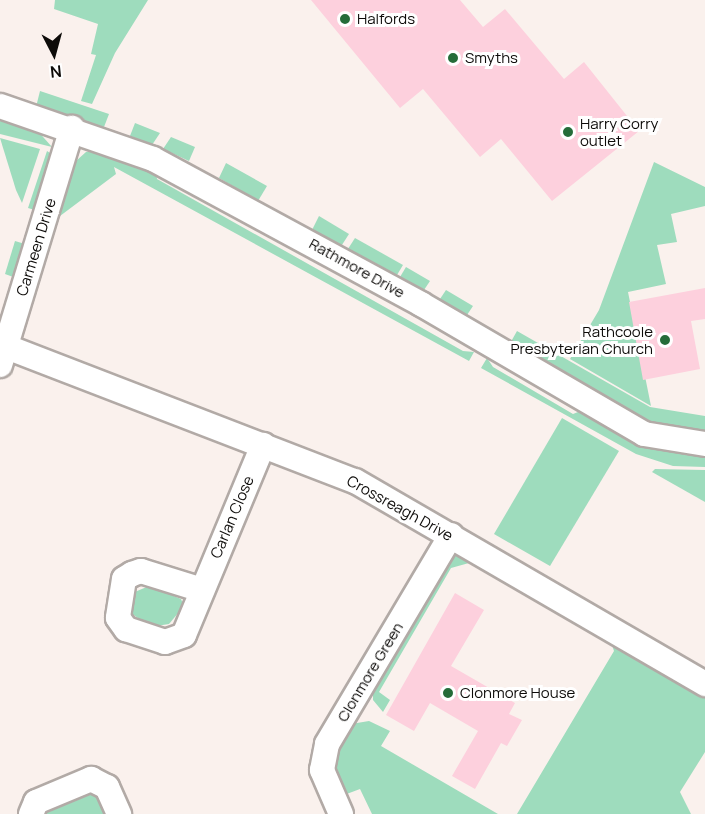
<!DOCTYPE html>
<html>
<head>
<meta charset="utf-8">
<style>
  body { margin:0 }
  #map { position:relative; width:705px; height:814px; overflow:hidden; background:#faf1ed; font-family:Manrope,sans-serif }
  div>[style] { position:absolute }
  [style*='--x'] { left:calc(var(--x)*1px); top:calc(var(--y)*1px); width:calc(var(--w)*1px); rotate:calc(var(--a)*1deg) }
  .green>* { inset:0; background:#9edcbd }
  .building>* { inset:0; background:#fdd0dd }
  .roads { filter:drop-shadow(2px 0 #b2aaa6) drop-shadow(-2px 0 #b2aaa6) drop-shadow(0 2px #b2aaa6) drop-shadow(0 -2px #b2aaa6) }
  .minor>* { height:24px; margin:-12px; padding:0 12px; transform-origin:12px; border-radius:12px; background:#fff }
  .dots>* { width:16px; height:16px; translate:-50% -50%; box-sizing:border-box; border:3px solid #fff; border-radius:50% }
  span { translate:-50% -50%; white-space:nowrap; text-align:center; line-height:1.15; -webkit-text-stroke:6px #fff; paint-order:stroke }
  .poi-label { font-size:15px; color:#0d0b09 }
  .left { translate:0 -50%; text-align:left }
  .right { translate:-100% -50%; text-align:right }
  .street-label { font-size:15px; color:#0d0b09 }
  .north { position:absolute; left:24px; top:24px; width:60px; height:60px; -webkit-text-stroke:4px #fff; paint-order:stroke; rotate:174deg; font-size:16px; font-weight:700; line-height:24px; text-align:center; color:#0d0b09 }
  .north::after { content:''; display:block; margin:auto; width:21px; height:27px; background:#0d0b09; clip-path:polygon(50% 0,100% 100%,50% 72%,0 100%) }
</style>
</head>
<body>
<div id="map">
  <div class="green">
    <i style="clip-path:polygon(55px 0,148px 0,115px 53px,92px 104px,81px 101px,96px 55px,91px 54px,98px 24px,54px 9px)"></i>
    <i style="clip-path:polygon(40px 91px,109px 114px,104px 127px,36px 107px)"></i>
    <i style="clip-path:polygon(0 121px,36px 129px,52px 147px,0 134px)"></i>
    <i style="clip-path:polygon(135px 123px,160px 133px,152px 145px,130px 136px)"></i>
    <i style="clip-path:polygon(171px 137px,195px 147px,189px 161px,163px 149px)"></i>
    <i style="clip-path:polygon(0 138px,40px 149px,22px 203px,16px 190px)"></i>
    <i style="clip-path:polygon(99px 150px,156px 172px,157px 179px,463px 351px,474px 352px,469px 361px,114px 167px,116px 174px,56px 219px,76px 161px,86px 152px)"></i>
    <i style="clip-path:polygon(47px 151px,53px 155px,38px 211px,28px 208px)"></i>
    <i style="clip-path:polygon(654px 162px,705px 187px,705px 206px,671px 214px,677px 242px,657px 245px,666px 284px,628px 292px,651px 406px,570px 359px,599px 310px)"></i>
    <i style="clip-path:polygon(226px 163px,267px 186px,258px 201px,219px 178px)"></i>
    <i style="clip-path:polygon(319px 216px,349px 234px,340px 248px,311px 232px)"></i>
    <i style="clip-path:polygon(355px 238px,403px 265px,394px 280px,346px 252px)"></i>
    <i style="clip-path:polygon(15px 241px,25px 244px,16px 278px,5px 274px)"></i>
    <i style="clip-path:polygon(406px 267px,430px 281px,420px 296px,397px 282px)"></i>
    <i style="clip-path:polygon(446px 290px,473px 306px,463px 321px,436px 305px)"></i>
    <i style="clip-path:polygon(517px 331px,650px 407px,705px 416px,705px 432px,657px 428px,508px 347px)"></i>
    <i style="clip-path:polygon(487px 358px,493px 367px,573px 414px,583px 410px,705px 454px,705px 467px,673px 466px,636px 454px,481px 368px)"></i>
    <i style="clip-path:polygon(562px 418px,619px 451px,550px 566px,494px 534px)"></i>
    <i style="clip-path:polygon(655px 469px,705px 470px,705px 502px,652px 472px)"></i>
    <i style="clip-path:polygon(454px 550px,518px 577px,510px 587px,469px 563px,451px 568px,379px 692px,390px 700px,383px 712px,373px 700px,373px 687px)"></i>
    <i style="clip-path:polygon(149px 586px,181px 599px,184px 606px,169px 624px,150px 627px,131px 613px,130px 594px)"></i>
    <i style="clip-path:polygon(536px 596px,705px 689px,705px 752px,680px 792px,691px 814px,517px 814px,614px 651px,612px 645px,533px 599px)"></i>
    <i style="clip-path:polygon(369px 721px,390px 731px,381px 746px,498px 814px,372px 814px,360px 789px,344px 795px,334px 773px,334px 754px,351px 724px)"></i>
    <i style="clip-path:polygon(93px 792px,107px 814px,42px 814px,84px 794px)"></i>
  </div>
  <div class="building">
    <i style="clip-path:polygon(311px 0,460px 0,483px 27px,505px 9px,564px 79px,584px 62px,639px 131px,552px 201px,501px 139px,480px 157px,423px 89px,400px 108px)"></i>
    <i style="clip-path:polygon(705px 288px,705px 319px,691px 321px,700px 369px,643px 380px,629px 302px)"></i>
    <i style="clip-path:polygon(455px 593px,484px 610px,451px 666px,515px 703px,509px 714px,522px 720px,507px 746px,501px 743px,475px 789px,452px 776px,478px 731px,430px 703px,414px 731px,386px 715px)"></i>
  </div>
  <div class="roads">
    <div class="minor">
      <i style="--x:0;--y:106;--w:162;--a:19.1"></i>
      <i style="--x:153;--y:159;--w:305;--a:28.4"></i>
      <i style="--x:421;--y:304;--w:258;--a:30.2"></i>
      <i style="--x:644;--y:434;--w:62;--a:9.3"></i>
      <i style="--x:7;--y:347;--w:373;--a:21.1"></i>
      <i style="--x:355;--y:481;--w:405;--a:30.1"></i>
      <i style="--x:0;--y:365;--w:248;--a:-73.1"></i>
      <i style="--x:202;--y:590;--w:64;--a:-162.7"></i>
      <i style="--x:141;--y:571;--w:9;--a:162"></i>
      <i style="--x:132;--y:574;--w:9;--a:148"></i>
      <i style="--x:124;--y:579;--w:39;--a:99"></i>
      <i style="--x:118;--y:618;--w:14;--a:54"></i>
      <i style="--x:126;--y:629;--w:41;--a:18.4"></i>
      <i style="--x:165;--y:642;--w:20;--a:-20"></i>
      <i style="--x:184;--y:635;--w:206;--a:-67.4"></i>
      <i style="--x:31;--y:814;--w:13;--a:-67"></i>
      <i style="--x:36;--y:802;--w:60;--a:-22.7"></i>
      <i style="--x:91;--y:779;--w:18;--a:27"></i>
      <i style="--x:107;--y:787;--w:30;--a:66"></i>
      <i style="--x:341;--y:814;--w:48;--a:-113.4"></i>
      <i style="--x:322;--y:770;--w:26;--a:-79"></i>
      <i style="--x:327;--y:744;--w:243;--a:-59.3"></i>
    </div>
  </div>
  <div class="dots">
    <i style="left:345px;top:19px;background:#256c39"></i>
    <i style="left:453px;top:58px;background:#256c39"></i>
    <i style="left:568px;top:132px;background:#256c39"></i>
    <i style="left:665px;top:340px;background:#256c39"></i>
    <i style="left:448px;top:693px;background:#256c39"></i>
  </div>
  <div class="poi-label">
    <span class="left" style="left:357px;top:19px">Halfords</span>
    <span class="left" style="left:465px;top:58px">Smyths</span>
    <span class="left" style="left:580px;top:132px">Harry Corry<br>outlet</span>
    <span class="right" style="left:653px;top:340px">Rathcoole<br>Presbyterian Church</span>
    <span class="left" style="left:460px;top:693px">Clonmore House</span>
  </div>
  <div class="street-label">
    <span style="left:36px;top:247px;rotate:-73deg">Carmeen Drive</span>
    <span style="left:357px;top:268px;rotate:29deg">Rathmore Drive</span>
    <span style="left:400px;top:508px;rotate:29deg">Crossreagh Drive</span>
    <span style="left:232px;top:517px;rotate:-67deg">Carlan Close</span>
    <span style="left:370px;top:672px;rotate:-59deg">Clonmore Green</span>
  </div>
  <div class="north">N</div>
</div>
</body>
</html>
